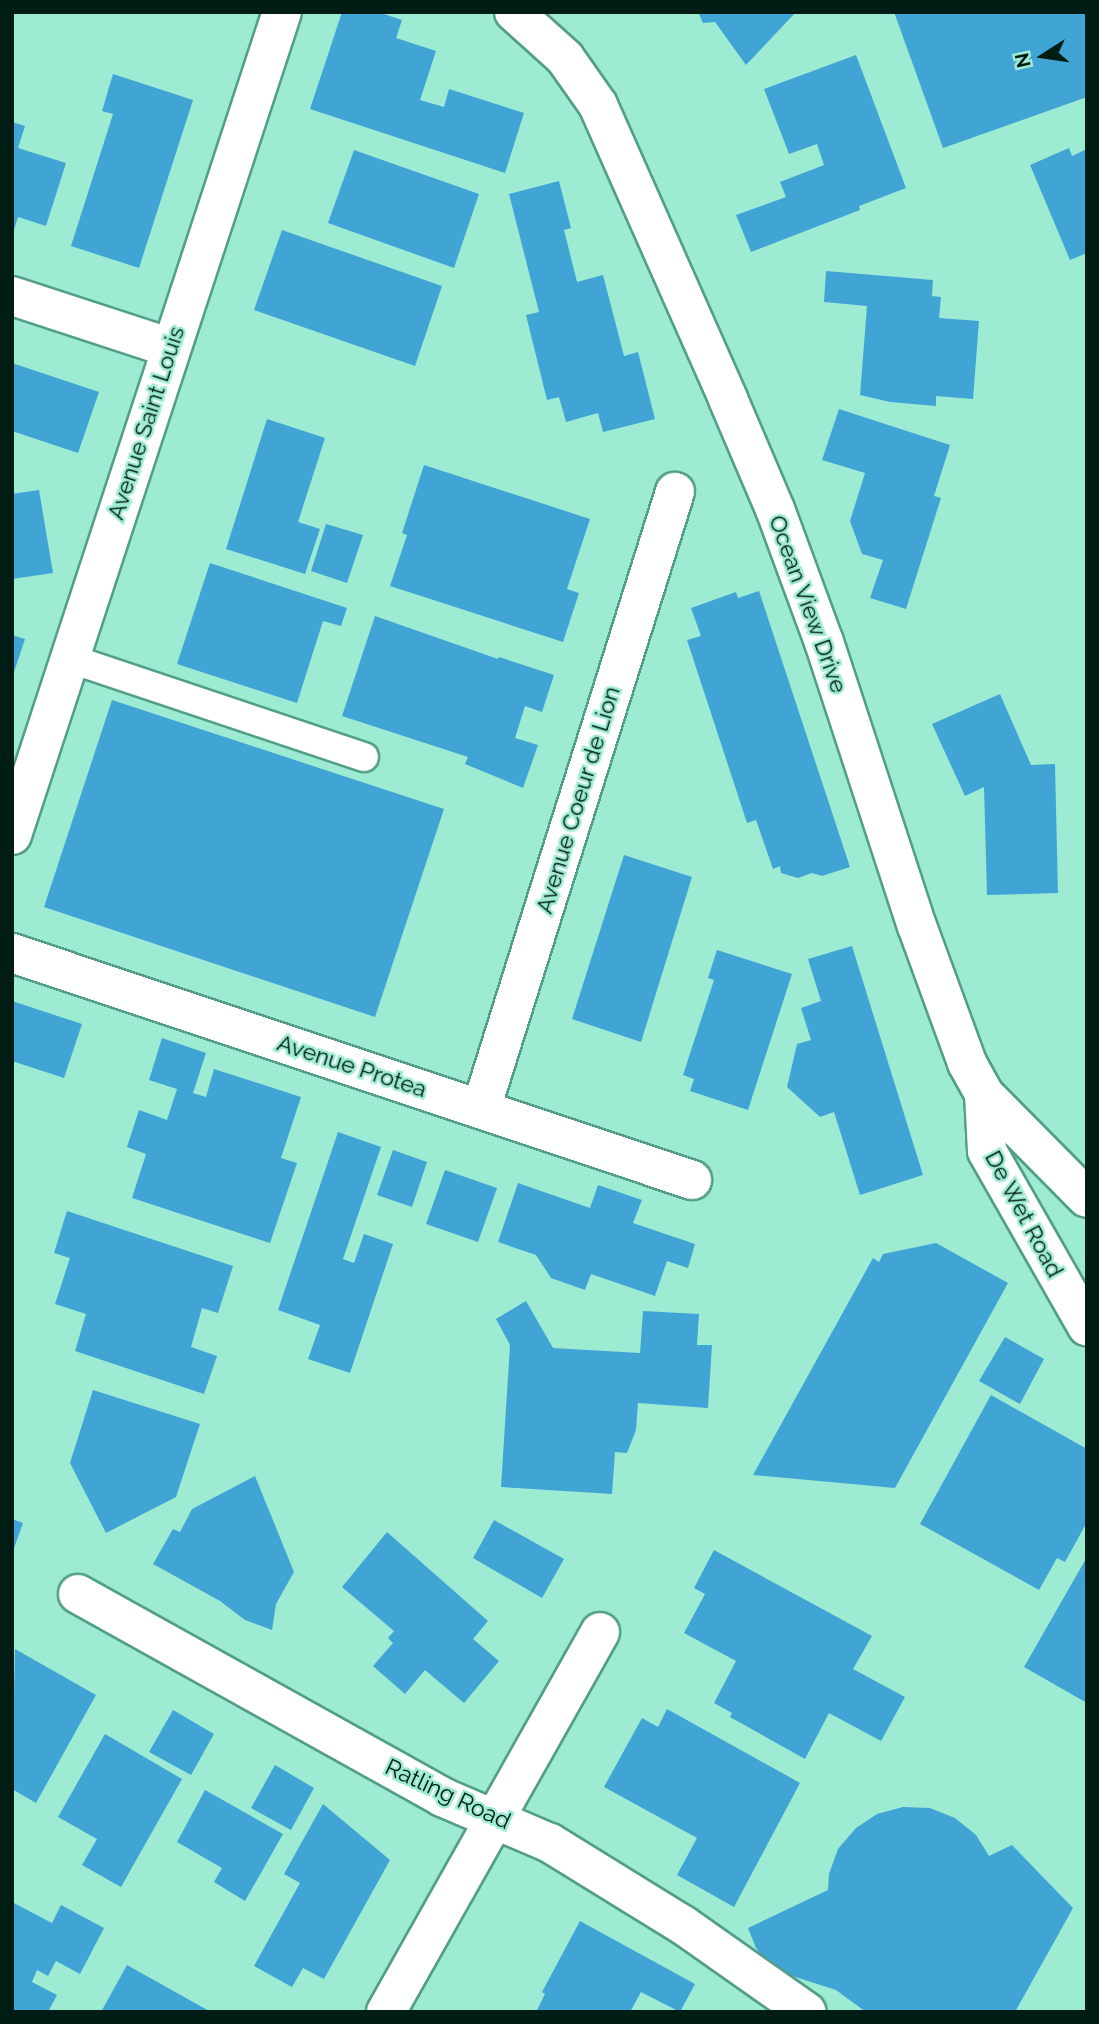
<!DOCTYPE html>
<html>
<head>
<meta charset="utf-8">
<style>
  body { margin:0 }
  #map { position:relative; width:1099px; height:2024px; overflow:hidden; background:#9eebd3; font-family:Raleway,sans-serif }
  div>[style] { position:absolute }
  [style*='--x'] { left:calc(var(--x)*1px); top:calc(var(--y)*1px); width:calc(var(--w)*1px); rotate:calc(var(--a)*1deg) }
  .building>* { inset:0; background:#40a5d5 }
  .roads { filter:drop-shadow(2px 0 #529e88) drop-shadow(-2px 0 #529e88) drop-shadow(0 2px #529e88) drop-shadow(0 -2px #529e88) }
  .lane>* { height:28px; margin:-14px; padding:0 14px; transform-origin:14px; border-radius:14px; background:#fff }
  .street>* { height:38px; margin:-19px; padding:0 19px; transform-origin:19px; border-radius:19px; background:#fff }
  span { translate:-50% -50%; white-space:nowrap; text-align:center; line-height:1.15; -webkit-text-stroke:5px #9eebd3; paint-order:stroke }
  .street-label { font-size:23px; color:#001d15 }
  .frame { position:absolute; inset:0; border:14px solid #001d15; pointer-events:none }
  .north { position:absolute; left:1008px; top:21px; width:70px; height:70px; -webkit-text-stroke:5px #9eebd3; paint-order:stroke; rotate:258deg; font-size:19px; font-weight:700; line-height:28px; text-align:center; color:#001d15 }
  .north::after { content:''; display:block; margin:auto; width:24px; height:32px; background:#001d15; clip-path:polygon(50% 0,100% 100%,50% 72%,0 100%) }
</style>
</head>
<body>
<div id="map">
  <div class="building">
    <i style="clip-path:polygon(342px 12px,378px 12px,402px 20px,396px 38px,436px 51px,420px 100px,444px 107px,449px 89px,524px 113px,505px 173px,310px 109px)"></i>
    <i style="clip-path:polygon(698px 12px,796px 12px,746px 65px,715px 22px,703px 23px)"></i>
    <i style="clip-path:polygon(894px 12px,1087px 12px,1087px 97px,943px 148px)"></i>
    <i style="clip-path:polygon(856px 55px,906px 188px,859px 206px,860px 210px,751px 252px,736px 215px,786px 197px,780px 182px,824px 165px,817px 144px,789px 154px,764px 89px)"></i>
    <i style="clip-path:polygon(113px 74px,193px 100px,139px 268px,71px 246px,113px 114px,102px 111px)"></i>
    <i style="clip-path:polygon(12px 122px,25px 126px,18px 148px,66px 163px,46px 226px,18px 217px,13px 233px)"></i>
    <i style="clip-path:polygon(1069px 148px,1072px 156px,1087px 149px,1087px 253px,1070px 260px,1030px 165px)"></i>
    <i style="clip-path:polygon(354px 150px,479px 194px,454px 268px,328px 223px)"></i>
    <i style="clip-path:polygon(559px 181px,571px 228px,564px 230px,577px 282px,603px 275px,624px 356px,638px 352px,655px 419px,603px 432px,598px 413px,566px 422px,559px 397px,547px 400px,526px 315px,539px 312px,509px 194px)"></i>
    <i style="clip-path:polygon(282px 230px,442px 286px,415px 366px,254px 310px)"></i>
    <i style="clip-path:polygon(826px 271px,933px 280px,932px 296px,941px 297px,939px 318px,979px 321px,973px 399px,936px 396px,936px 406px,890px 402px,860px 395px,867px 306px,824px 302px)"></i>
    <i style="clip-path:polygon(12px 363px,99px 392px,78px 453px,12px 431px)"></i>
    <i style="clip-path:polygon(839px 409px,950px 445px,934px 496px,941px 498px,906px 609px,870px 598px,883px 560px,862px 554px,850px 521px,865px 473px,822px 460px)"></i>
    <i style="clip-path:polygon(267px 419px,325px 438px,298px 522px,320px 529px,305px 574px,226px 549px)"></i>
    <i style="clip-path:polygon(424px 465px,590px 519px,567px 589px,579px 593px,563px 642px,390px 586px,407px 535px,402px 533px)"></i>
    <i style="clip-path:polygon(39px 490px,53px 573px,12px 579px,12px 494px)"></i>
    <i style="clip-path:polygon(326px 524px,363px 535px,347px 583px,311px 571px)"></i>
    <i style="clip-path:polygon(210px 563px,347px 608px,341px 626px,323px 621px,297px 703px,177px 664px)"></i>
    <i style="clip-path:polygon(759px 591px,850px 867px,822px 876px,812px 873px,798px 878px,781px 873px,780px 866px,773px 869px,756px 820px,747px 823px,687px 640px,701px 636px,691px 608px,736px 592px,738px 598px)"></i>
    <i style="clip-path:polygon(375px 616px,498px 659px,499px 657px,554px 675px,542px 712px,525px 706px,515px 738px,538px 745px,523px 788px,465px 764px,468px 757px,342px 716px)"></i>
    <i style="clip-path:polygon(12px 635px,25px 639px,13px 675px,12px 675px)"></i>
    <i style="clip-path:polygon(1000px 694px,1031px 765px,1055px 764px,1058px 893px,987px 895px,984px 787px,965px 796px,932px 724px)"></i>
    <i style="clip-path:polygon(112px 700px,444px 809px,375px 1017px,44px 907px)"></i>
    <i style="clip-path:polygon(624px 855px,692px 877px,641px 1042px,572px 1019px)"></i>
    <i style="clip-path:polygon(852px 946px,923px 1175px,860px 1195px,834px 1112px,820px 1117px,787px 1087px,797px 1044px,811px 1040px,801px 1008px,821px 1001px,808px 959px)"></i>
    <i style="clip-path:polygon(717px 950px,792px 974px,748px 1110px,690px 1091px,694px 1079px,683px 1075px,714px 980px,708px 978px)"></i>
    <i style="clip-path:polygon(12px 1001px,82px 1024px,64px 1078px,12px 1061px)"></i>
    <i style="clip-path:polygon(162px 1038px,206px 1053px,193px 1093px,206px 1097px,214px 1069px,301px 1097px,281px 1158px,297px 1163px,270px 1243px,132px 1198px,146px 1154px,127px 1147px,139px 1110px,167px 1120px,177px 1089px,149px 1080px)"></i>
    <i style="clip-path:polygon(338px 1132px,381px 1147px,343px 1259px,354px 1263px,364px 1234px,393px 1244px,350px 1373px,308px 1359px,320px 1325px,278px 1310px)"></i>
    <i style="clip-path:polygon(393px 1150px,427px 1162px,412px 1207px,377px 1195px)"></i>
    <i style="clip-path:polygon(445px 1170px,497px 1188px,478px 1242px,426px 1224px)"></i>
    <i style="clip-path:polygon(518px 1183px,590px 1208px,598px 1185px,642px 1200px,633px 1223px,695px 1244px,688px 1268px,667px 1261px,655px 1296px,591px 1274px,585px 1290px,551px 1278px,536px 1255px,498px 1242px)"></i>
    <i style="clip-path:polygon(67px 1211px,233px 1266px,218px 1313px,202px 1308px,191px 1347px,217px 1356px,204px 1394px,75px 1351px,86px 1314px,55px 1304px,70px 1258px,54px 1253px)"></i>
    <i style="clip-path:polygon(936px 1243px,1008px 1283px,895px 1488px,753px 1475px,873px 1258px,879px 1262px,883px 1254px)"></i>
    <i style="clip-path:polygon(526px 1301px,553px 1348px,640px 1353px,643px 1311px,699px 1314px,697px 1345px,712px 1345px,708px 1408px,638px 1403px,636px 1430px,627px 1453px,615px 1452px,612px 1494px,501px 1487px,510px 1345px,496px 1319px)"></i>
    <i style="clip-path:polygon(1005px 1337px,1044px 1359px,1020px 1404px,979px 1381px)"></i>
    <i style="clip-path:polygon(93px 1390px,200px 1424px,176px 1497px,106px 1533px,70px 1463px)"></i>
    <i style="clip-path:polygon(991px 1395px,1087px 1449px,1087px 1522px,1065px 1562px,1057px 1558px,1039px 1590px,920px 1524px)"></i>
    <i style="clip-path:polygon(255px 1476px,294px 1572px,276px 1604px,272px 1630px,245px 1620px,220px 1601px,153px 1564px,173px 1529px,180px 1532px,192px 1509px)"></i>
    <i style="clip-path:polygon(12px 1519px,23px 1523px,13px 1551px,12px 1551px)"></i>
    <i style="clip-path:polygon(494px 1520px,564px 1559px,542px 1598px,473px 1558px)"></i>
    <i style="clip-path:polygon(387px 1532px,488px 1621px,473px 1639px,499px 1661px,464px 1703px,425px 1670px,405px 1694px,373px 1666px,393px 1643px,388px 1638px,394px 1631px,342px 1587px)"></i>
    <i style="clip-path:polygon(714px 1550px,872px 1636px,853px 1669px,905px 1697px,881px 1741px,829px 1713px,805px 1759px,730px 1717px,732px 1713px,714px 1703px,736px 1661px,684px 1633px,705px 1594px,694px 1588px)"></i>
    <i style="clip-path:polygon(1087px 1557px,1087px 1703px,1024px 1667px)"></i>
    <i style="clip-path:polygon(15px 1649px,96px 1695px,36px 1803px,12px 1789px)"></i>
    <i style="clip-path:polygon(667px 1709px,800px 1783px,734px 1907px,677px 1875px,697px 1838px,604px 1787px,642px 1718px,658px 1727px)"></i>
    <i style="clip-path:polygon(173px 1710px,214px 1734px,191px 1775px,149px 1752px)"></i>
    <i style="clip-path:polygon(105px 1734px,182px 1779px,121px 1887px,82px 1865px,97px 1839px,58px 1817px)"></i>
    <i style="clip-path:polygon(275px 1765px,314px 1788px,291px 1830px,251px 1808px)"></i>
    <i style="clip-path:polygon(205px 1790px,283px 1834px,245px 1901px,214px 1882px,222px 1868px,177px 1842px)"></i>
    <i style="clip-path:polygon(323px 1804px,390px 1860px,324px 1979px,303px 1968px,292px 1987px,254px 1966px,300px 1883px,284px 1874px)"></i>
    <i style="clip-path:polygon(903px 1807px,930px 1808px,955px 1818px,976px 1835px,989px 1856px,1012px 1845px,1073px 1908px,1015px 2012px,866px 2012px,836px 1990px,786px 1974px,768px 1963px,756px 1948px,748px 1928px,828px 1890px,829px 1874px,838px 1849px,856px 1828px,877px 1814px)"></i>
    <i style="clip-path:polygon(12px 1902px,52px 1923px,61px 1905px,104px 1928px,80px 1974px,56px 1961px,48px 1976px,37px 1970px,32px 1982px,57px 1995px,48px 2012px,12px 2012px)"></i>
    <i style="clip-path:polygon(580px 1921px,695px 1984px,680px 2012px,641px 1992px,630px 2012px,536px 2012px,545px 1994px,542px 1992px)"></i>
    <i style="clip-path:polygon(127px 1965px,211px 2012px,101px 2012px)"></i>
  </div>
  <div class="roads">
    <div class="lane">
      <i style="--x:68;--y:658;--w:312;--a:18.5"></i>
    </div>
    <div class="street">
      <i style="--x:514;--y:12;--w:69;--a:42"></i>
      <i style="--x:565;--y:58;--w:57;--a:54.9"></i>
      <i style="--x:598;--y:105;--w:321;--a:66.1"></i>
      <i style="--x:728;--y:399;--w:120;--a:66.9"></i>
      <i style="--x:775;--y:509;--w:142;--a:69.8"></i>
      <i style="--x:824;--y:642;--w:299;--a:71.9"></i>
      <i style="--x:917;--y:926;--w:146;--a:69.9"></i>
      <i style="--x:967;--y:1063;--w:35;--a:61"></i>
      <i style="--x:984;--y:1094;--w:146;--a:45.3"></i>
      <i style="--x:12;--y:296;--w:167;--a:18.1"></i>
      <i style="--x:12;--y:835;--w:866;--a:-71.84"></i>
      <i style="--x:12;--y:953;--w:717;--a:18.46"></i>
      <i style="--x:984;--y:1094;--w:57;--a:87"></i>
      <i style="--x:987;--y:1151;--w:202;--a:60.3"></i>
      <i style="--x:481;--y:1109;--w:647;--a:-72.55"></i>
      <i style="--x:78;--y:1594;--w:417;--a:29.1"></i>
      <i style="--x:442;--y:1797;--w:117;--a:23.1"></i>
      <i style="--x:550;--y:1843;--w:156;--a:31.7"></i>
      <i style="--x:683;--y:1925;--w:151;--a:35.1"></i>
      <i style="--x:386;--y:2012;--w:436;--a:-60.6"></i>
    </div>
  </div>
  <div class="street-label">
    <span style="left:146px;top:423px;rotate:-72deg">Avenue Saint Louis</span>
    <span style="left:808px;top:604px;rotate:70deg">Ocean View Drive</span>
    <span style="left:578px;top:800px;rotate:-73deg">Avenue Coeur de Lion</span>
    <span style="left:352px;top:1066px;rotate:18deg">Avenue Protea</span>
    <span style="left:1024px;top:1214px;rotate:62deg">De Wet Road</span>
    <span style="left:448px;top:1794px;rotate:25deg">Ratling Road</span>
  </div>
  <div class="frame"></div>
  <div class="north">N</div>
</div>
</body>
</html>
